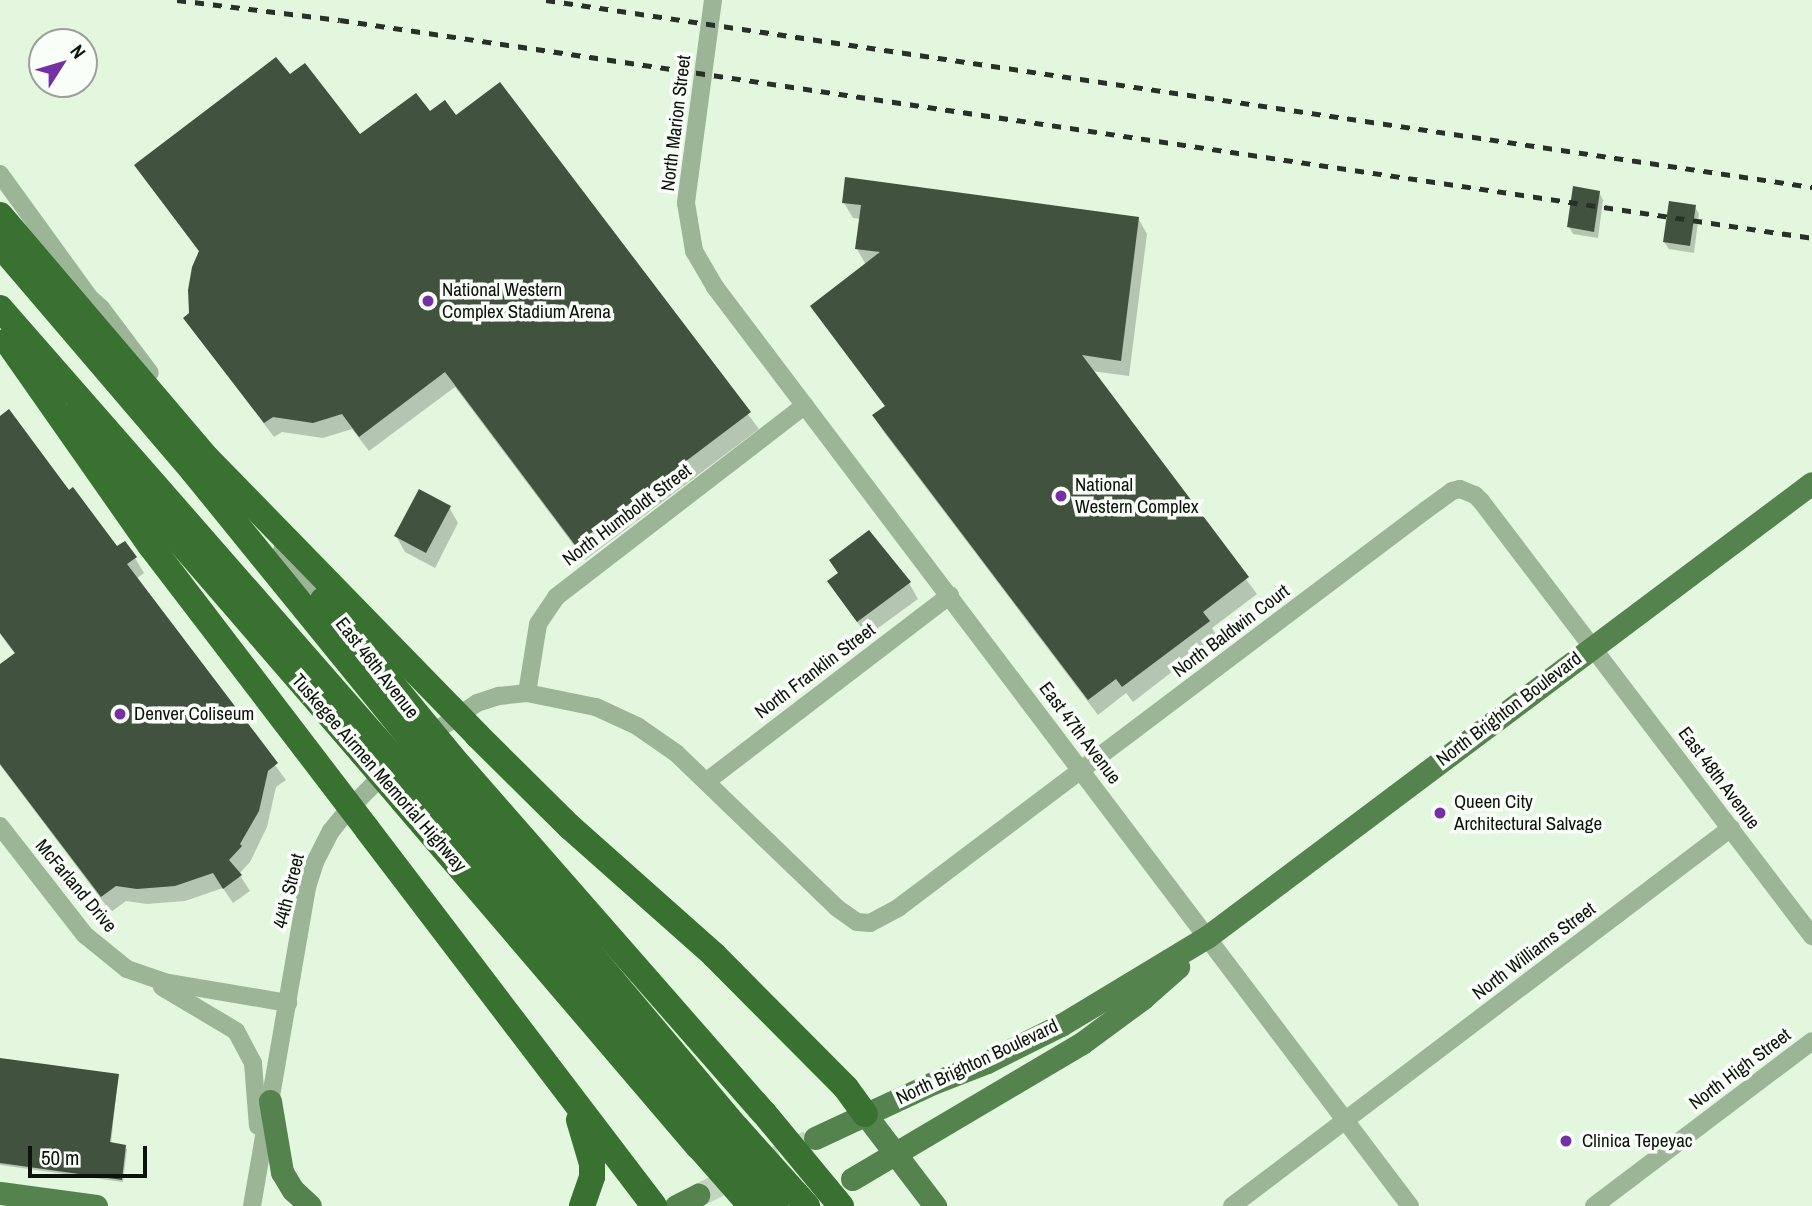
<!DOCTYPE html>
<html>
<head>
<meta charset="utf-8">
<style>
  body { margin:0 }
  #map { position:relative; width:1812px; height:1206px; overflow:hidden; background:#e2f7de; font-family:"Archivo Narrow",sans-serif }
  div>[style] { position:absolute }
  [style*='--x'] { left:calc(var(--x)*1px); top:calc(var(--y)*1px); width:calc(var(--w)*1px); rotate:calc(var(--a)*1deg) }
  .shadow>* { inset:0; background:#0003 }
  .building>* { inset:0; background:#41533e }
  .major-tunnel>* { height:23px; margin-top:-11.5px; transform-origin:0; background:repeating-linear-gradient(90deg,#c2d5be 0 23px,transparent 0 34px) }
  .minor>* { height:18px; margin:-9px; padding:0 9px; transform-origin:9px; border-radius:9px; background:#9cb597 }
  .major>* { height:23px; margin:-11.5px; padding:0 11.5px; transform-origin:11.5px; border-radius:11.5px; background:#54834d }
  .highway>* { height:26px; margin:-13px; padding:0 13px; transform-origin:13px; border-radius:13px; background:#397131 }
  .rail>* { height:4.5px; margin-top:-2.25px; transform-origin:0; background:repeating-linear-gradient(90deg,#283125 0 9px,transparent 0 18px) }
  .highway-bridge>* { height:26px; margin:-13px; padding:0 13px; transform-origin:13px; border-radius:13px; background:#397131 }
  .dots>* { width:19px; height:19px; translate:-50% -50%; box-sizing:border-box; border:4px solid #fafef9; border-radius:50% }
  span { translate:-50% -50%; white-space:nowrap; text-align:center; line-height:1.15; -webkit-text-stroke:7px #fafef9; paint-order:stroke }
  .street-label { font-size:19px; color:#0c130a }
  .poi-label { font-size:19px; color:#0c130a }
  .left { translate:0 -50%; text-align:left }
  .north { position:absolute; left:28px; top:28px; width:70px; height:70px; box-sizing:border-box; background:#fafef9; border:2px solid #9ba099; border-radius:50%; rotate:53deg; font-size:19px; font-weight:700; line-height:28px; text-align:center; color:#0c130a }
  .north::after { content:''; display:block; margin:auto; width:24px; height:32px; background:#7430a4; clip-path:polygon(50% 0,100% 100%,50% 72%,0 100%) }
  .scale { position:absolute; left:28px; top:1146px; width:119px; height:32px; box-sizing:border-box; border:4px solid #0c130a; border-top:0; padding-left:9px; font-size:21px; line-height:24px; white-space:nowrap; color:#0c130a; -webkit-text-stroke:5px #fafef9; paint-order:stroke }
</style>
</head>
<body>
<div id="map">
  <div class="shadow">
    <i style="clip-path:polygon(289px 77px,360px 137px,429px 114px,456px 118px,499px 84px,759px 429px,585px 560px,455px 387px,369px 451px,352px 429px,323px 438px,282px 432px,274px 437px,185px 319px,191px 313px,200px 253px,136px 166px)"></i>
    <i style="clip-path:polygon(1599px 192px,1603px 200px,1598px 238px,1573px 234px,1569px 227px)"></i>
    <i style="clip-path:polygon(844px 203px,1138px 218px,1147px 234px,1129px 376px,1091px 371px,1257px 594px,1212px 628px,1217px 637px,1133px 702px,1126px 693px,1098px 715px,883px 431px,874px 416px,886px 407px,812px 306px,866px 265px,857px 249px,861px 219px,853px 218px)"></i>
    <i style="clip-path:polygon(1695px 207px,1699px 214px,1694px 253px,1669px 249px,1664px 242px)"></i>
    <i style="clip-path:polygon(0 418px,117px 549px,135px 558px,144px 573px,136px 579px,286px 780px,276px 787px,267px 827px,250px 862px,239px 874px,250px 891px,233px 903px,223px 888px,185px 901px,147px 904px,126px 901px,111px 912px,0 765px,0 666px,15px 654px,0 634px)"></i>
    <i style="clip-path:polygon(449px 507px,458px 523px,435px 568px,405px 552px,396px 536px)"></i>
    <i style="clip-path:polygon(829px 582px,909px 583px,918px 599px,867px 636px)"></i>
    <i style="clip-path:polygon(0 1060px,118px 1076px,111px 1144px,127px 1149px,123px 1182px,0 1165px)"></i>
  </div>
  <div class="building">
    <i style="clip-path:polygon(276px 57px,290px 74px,305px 63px,360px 134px,416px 93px,430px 111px,445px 100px,456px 115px,500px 82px,751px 412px,575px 545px,445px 372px,359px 437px,342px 414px,313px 423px,273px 417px,264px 423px,183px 318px,189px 313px,188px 290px,192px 267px,199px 251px,134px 165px)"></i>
    <i style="clip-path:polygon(845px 177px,1139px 217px,1121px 361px,1082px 355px,1249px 577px,1203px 612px,1210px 621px,1122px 687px,1116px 679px,1088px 700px,872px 415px,885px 406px,810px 306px,880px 252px,855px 249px,861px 205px,842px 203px)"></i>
    <i style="clip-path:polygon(1573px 186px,1600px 191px,1594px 232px,1567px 227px)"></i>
    <i style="clip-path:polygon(1669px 201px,1696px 205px,1690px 246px,1663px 242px)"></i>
    <i style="clip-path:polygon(9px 409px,69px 490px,73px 487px,117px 546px,125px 541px,137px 557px,127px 564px,278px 763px,268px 771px,259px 811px,240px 844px,242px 846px,229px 860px,242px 875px,223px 889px,213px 873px,175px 886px,137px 889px,116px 886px,101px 897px,0 764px,0 664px,15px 653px,0 633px,0 416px)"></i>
    <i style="clip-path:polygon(419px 489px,451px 506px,426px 553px,394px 536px)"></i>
    <i style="clip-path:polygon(869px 530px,911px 582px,857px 622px,827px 581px,838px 573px,829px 560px)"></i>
    <i style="clip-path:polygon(0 1058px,119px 1074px,110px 1142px,126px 1145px,122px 1180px,0 1163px)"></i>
  </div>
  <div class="major-tunnel">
    <i style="--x:698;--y:1195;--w:123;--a:-25.9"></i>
  </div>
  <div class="minor">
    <i style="--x:713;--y:0;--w:205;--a:97.6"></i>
    <i style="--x:686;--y:203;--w:49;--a:80.5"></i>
    <i style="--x:694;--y:251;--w:42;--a:59.7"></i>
    <i style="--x:715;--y:287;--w:1152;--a:52.9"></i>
    <i style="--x:0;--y:174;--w:152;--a:54.1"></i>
    <i style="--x:89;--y:297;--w:16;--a:43"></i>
    <i style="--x:101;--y:308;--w:81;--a:53"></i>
    <i style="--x:282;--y:550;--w:74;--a:53.3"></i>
    <i style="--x:527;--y:693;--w:70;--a:-80.9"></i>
    <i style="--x:538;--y:624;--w:32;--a:-56"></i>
    <i style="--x:556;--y:597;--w:314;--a:-37.6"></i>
    <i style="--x:425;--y:738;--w:63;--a:-33.9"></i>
    <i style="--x:477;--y:703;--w:23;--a:-18"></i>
    <i style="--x:499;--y:696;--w:28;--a:-6"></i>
    <i style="--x:527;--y:693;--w:70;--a:11.5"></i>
    <i style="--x:596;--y:707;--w:45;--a:24.9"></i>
    <i style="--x:637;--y:726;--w:47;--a:34.7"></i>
    <i style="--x:676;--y:753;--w:223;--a:43.9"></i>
    <i style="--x:837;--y:908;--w:24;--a:35"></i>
    <i style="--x:857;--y:922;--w:13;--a:4"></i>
    <i style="--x:870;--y:923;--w:32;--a:-28"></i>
    <i style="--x:898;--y:908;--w:661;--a:-37.01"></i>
    <i style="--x:1426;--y:510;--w:32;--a:-36"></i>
    <i style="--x:1452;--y:491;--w:8;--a:-14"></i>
    <i style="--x:1460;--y:489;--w:16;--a:22"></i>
    <i style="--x:1475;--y:495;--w:8;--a:45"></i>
    <i style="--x:1481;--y:501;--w:547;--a:52.73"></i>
    <i style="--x:707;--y:781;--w:306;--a:-37.4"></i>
    <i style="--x:0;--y:826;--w:138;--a:52.1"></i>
    <i style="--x:85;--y:935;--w:54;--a:39"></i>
    <i style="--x:127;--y:969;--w:39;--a:19"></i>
    <i style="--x:164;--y:982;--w:126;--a:9.6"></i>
    <i style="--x:162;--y:987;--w:86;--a:30.7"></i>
    <i style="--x:236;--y:1031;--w:36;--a:62"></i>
    <i style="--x:253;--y:1063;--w:63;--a:85.5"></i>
    <i style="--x:252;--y:1206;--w:324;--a:-80.2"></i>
    <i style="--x:307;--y:887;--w:26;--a:-72"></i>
    <i style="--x:315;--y:862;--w:35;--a:-63"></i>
    <i style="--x:331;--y:831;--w:26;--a:-51"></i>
    <i style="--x:347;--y:811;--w:58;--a:-45"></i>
    <i style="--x:1232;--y:1206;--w:626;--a:-37.14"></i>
    <i style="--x:1594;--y:1206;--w:273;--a:-37.1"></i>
  </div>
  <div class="major">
    <i style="--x:270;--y:1101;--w:72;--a:80.4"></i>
    <i style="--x:282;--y:1172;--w:21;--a:59"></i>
    <i style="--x:293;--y:1190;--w:23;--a:43"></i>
    <i style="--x:865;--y:1114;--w:116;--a:52.7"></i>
    <i style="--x:815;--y:1138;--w:130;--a:-25"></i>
    <i style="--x:933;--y:1083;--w:58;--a:-21.3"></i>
    <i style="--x:987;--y:1062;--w:83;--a:-26.6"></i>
    <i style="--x:1061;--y:1025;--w:170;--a:-31.1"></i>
    <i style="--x:1207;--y:937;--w:756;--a:-36.89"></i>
    <i style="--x:852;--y:1179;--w:267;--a:-30.6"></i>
    <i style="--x:1082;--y:1043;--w:76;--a:-36.4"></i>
    <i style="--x:1143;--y:998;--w:47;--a:-41.5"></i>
    <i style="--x:0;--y:1193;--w:97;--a:7.7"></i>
    <i style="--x:676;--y:1206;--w:25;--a:-27"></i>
  </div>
  <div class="highway">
    <i style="--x:72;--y:417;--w:444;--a:49.2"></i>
    <i style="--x:477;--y:735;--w:131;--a:44.7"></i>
    <i style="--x:570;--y:827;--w:193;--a:41.6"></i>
    <i style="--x:714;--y:955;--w:187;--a:45.2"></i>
    <i style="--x:846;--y:1088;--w:32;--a:54"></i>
    <i style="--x:452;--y:757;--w:473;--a:48.8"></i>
    <i style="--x:437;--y:771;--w:466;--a:50"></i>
    <i style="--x:419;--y:787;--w:460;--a:49.7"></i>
    <i style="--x:403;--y:801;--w:455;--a:49.5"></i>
    <i style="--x:367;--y:829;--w:474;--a:52.7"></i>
    <i style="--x:579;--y:1120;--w:46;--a:73.5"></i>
    <i style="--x:592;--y:1164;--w:13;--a:90"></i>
    <i style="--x:592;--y:1177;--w:31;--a:109"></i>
  </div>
  <div class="rail">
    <i style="--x:177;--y:0;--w:164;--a:7"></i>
    <i style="--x:340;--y:20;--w:1488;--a:8.42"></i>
    <i style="--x:546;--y:0;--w:1280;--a:8.4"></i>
  </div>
  <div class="highway-bridge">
    <i style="--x:0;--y:215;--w:319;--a:49.6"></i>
    <i style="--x:207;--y:458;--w:387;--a:45.7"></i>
    <i style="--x:0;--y:245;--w:297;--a:49.5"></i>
    <i style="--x:193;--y:471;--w:387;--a:50.9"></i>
    <i style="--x:0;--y:308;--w:636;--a:48.82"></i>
    <i style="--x:7;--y:341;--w:249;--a:55"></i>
    <i style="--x:150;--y:545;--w:357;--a:52.6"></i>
    <i style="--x:323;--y:600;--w:203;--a:50.6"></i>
    <i style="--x:362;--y:753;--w:63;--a:49.5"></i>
    <i style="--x:764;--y:1113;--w:121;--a:50.4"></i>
    <i style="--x:737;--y:1128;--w:105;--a:48.1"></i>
    <i style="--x:717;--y:1138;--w:90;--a:49.1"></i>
    <i style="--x:699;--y:1147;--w:79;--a:48.6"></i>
  </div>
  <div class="dots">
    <i style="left:428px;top:301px;background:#7430a4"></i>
    <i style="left:1061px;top:496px;background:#7430a4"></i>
    <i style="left:120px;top:714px;background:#7430a4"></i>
    <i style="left:1440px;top:813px;background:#7430a4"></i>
    <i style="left:1566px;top:1141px;background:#7430a4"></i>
  </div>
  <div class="street-label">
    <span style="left:676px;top:123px;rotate:-83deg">North Marion Street</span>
    <span style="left:627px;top:515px;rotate:-37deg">North Humboldt Street</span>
    <span style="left:1231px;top:631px;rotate:-37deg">North Baldwin Court</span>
    <span style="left:377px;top:668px;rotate:52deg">East 46th Avenue</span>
    <span style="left:815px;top:671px;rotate:-37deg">North Franklin Street</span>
    <span style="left:1509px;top:709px;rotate:-37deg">North Brighton Boulevard</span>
    <span style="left:1080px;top:733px;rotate:53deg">East 47th Avenue</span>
    <span style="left:379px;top:773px;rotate:49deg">Tuskegee Airmen Memorial Highway</span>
    <span style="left:1719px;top:778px;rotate:53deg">East 48th Avenue</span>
    <span style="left:76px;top:886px;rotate:50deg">McFarland Drive</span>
    <span style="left:289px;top:891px;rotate:-76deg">44th Street</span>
    <span style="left:1534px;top:951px;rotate:-37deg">North Williams Street</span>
    <span style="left:977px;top:1062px;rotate:-25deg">North Brighton Boulevard</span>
    <span style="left:1740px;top:1069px;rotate:-37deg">North High Street</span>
  </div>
  <div class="poi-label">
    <span class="left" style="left:442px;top:301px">National Western<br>Complex Stadium Arena</span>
    <span class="left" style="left:1075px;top:496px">National<br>Western Complex</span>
    <span class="left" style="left:134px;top:714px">Denver Coliseum</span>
    <span class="left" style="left:1454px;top:813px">Queen City<br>Architectural Salvage</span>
    <span class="left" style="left:1582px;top:1141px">Clinica Tepeyac</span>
  </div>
  <div class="north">N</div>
  <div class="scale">50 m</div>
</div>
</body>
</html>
